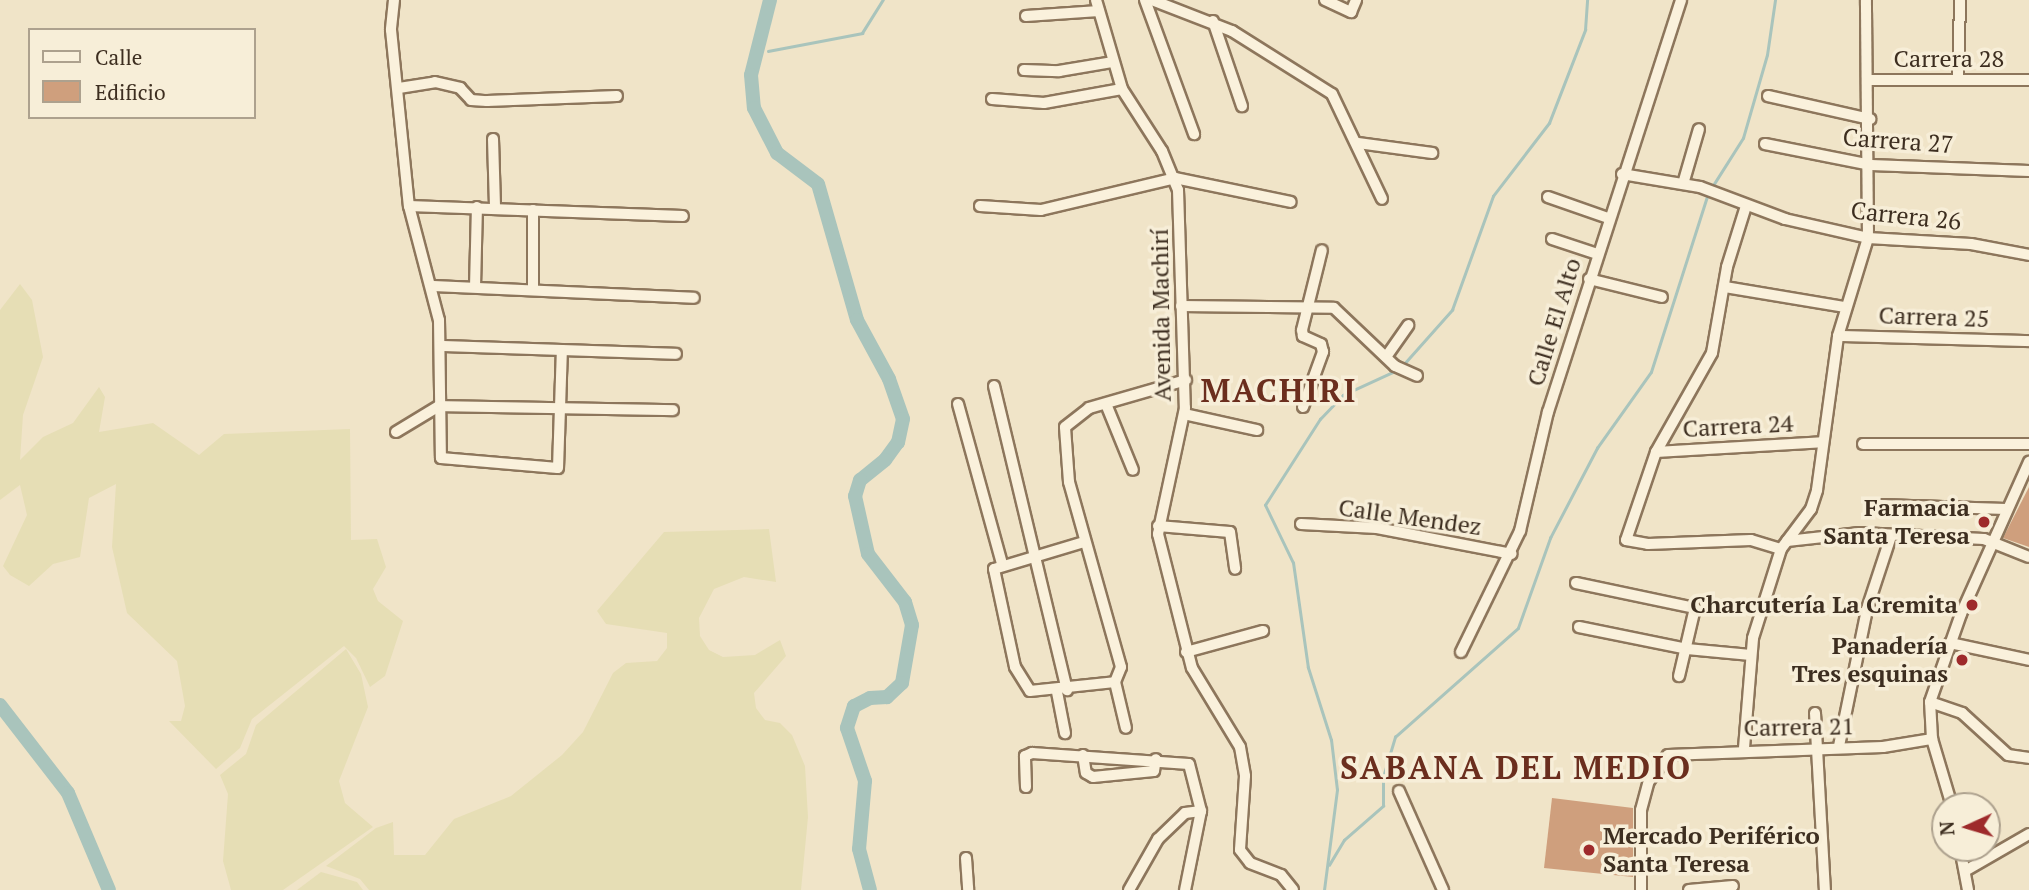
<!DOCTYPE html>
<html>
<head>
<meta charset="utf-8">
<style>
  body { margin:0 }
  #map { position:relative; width:2029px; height:890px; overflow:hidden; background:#f0e4c8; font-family:"PT Serif",serif }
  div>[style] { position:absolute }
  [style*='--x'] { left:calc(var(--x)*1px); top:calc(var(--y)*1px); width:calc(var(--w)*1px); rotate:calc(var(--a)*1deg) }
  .farmland>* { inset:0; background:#e6deb5 }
  .stream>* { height:2.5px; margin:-1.25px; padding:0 1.25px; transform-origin:1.25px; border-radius:1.25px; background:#a9c4bc }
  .river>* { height:14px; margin:-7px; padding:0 7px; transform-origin:7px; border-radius:7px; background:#a9c4bc }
  .building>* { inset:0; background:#cf9f7d }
  .roads { filter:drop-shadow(2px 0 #8d765c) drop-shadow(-2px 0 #8d765c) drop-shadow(0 2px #8d765c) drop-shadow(0 -2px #8d765c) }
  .minor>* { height:10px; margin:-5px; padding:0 5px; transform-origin:5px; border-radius:5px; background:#faf1dc }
  .dots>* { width:19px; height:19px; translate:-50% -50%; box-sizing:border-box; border:4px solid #f7eed8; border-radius:50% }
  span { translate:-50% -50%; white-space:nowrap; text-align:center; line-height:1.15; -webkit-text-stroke:7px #f7eed8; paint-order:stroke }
  .street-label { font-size:24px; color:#3d2e20 }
  .poi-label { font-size:24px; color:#3d2e20; font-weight:700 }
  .right { translate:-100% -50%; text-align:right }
  .left { translate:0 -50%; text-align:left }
  .district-label { font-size:32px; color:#6b2e1e; font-weight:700; letter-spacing:2px }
  .legend { position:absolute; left:28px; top:28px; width:228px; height:91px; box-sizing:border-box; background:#f7eed8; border:2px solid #ada18e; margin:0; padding:9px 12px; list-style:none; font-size:21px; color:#3d2e20 }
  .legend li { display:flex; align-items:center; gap:14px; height:35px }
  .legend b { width:35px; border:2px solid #ada18e }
  .north { position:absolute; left:1931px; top:792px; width:70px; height:70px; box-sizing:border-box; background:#f7eed8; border:2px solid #ada18e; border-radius:50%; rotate:266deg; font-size:19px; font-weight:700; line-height:28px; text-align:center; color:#3d2e20 }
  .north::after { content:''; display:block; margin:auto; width:24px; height:32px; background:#9e2a2b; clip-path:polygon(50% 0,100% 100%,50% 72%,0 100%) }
</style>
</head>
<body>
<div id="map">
  <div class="farmland">
    <i style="clip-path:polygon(20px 284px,32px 300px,43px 357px,23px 415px,20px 460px,43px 437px,73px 423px,99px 387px,105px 397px,99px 432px,153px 423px,199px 455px,224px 434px,350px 429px,351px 540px,377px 539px,386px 567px,373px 589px,378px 601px,403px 621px,385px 676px,370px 687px,356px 658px,344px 646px,252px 719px,240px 748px,216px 769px,169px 721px,181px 721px,185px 706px,177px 661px,127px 613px,112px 547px,116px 484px,89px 498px,80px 557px,53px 564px,29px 586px,10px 575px,3px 566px,27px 515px,20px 485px,0 500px,0 310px)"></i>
    <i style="clip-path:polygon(769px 529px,776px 582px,744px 577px,714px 589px,699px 618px,700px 636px,709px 650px,723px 657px,755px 655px,780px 640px,786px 656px,754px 693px,756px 708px,765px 720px,780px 723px,792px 735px,805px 766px,808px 817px,801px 890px,369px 890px,360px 879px,326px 866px,376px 828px,393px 822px,394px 855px,425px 855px,454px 819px,511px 796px,562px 755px,583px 732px,613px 673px,626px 663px,657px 661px,667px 648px,667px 633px,606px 624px,597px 611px,664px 532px)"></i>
    <i style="clip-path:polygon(346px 649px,361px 674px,368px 707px,339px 781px,345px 803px,373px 827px,283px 890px,231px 890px,223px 861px,228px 794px,220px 775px,246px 754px,256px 725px)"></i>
    <i style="clip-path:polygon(321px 872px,357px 882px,363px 890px,297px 890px)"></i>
  </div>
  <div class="stream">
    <i style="--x:768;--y:51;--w:96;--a:-10.8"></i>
    <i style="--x:862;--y:33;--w:39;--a:-58"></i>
    <i style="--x:1712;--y:187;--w:58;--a:-57.7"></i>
    <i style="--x:1743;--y:138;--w:86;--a:-73.9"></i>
    <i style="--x:1767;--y:55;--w:56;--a:-81.7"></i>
    <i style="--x:1403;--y:365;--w:74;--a:-48.3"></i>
    <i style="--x:1452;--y:310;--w:121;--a:-70.2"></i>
    <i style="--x:1493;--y:196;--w:92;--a:-52.5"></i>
    <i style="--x:1549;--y:123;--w:100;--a:-68.8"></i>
    <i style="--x:1585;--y:30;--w:30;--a:-86"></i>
    <i style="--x:1329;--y:865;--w:29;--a:-59"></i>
    <i style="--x:1344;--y:840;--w:52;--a:-41.1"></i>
    <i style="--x:1383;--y:806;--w:29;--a:-90"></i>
    <i style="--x:1383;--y:777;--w:42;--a:-73.3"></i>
    <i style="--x:1395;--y:737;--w:164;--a:-41.5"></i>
    <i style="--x:1518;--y:628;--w:96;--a:-70.4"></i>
    <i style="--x:1550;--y:538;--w:102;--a:-62.4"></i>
    <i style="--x:1597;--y:448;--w:93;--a:-54.6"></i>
    <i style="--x:1651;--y:372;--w:184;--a:-72.3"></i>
    <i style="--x:1324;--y:890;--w:101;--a:-82.6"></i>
    <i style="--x:1337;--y:790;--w:50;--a:-96.8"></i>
    <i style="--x:1331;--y:740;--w:76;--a:-107.7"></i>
    <i style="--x:1308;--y:668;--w:106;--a:-98.1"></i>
    <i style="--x:1293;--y:563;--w:64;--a:-115.8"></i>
    <i style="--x:1265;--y:505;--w:102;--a:-57.4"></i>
    <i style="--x:1320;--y:419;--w:33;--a:-46"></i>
    <i style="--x:1343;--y:395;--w:57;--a:-24.8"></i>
  </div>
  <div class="river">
    <i style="--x:770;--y:0;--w:77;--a:104.2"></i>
    <i style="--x:751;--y:75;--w:33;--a:85"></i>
    <i style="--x:754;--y:108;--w:51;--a:62.9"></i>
    <i style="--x:777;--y:153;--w:51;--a:37.1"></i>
    <i style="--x:818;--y:184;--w:141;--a:74"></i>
    <i style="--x:857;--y:320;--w:67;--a:61.5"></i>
    <i style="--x:889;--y:379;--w:42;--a:70.7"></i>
    <i style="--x:903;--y:419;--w:24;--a:102"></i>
    <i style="--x:898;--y:442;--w:22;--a:126"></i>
    <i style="--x:885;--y:460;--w:32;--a:141"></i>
    <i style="--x:860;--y:480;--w:17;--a:107"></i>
    <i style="--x:855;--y:496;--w:59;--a:77.4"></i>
    <i style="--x:868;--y:554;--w:61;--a:52.4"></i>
    <i style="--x:905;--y:602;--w:24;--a:73"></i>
    <i style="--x:912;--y:625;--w:59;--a:99.8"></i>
    <i style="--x:902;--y:683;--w:21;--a:137"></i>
    <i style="--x:887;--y:697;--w:17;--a:177"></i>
    <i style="--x:870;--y:698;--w:18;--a:153"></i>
    <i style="--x:854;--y:706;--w:23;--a:108"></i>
    <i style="--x:847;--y:728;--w:56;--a:71.2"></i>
    <i style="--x:865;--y:781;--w:68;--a:95"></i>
    <i style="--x:859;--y:849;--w:42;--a:75"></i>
    <i style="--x:0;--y:705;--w:111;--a:52.3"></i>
    <i style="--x:68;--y:793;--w:105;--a:67.1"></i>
  </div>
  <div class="building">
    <i style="clip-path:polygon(2029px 487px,2029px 547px,2003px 538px)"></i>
    <i style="clip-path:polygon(1552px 798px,1633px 808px,1633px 877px,1544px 868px)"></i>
  </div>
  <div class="roads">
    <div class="minor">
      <i style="--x:394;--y:0;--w:30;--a:96"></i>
      <i style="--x:391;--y:30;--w:177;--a:84.2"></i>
      <i style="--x:409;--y:206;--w:118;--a:75.3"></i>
      <i style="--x:439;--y:320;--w:138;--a:89.2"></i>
      <i style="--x:441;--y:458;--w:117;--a:4.9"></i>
      <i style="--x:558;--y:468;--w:118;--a:-88.1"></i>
      <i style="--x:1096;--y:0;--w:93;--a:73.7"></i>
      <i style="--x:1122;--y:89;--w:74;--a:57.2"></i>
      <i style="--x:1162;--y:151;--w:42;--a:67.7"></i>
      <i style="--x:1178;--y:190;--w:218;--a:88.2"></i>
      <i style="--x:1185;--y:408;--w:129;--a:102.1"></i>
      <i style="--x:1158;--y:534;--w:138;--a:75.8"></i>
      <i style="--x:1192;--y:668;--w:92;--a:58.7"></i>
      <i style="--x:1240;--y:747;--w:29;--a:80"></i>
      <i style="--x:1245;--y:776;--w:74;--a:93.9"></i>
      <i style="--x:1240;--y:850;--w:16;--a:52"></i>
      <i style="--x:1250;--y:863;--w:33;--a:21"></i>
      <i style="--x:1281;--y:875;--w:19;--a:51"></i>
      <i style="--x:1145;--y:0;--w:143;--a:69.9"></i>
      <i style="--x:1152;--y:0;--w:86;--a:21.2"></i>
      <i style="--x:1232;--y:31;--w:118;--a:32.2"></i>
      <i style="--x:1332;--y:94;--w:116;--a:64.5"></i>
      <i style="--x:1325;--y:0;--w:29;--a:25"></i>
      <i style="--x:1351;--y:12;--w:13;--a:-67"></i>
      <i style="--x:1026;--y:16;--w:73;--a:-3.9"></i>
      <i style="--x:1213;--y:21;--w:90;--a:71.2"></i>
      <i style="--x:1024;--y:70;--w:35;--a:2"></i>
      <i style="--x:1059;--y:71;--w:55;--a:-9.5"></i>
      <i style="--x:1958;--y:79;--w:79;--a:-88.5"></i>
      <i style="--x:1869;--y:80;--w:160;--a:0"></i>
      <i style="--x:399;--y:88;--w:36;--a:-9"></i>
      <i style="--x:435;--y:82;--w:26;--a:13"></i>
      <i style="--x:460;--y:88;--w:16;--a:47"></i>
      <i style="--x:471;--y:100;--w:16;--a:4"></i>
      <i style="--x:487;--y:101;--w:130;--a:-2.2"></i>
      <i style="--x:1768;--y:96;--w:105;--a:12.7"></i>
      <i style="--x:992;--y:99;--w:52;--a:4.4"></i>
      <i style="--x:1044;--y:103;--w:79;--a:-10.2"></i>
      <i style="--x:493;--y:139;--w:69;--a:88.3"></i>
      <i style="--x:1358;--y:143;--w:75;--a:7.7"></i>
      <i style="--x:1765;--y:144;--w:108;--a:11.2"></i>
      <i style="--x:1871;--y:165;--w:158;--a:2.2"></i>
      <i style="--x:1622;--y:174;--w:79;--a:9.5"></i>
      <i style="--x:1700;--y:187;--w:91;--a:20.6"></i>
      <i style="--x:1785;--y:219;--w:85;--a:12.9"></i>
      <i style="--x:1868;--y:238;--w:103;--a:3.3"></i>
      <i style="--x:1971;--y:244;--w:59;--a:10.7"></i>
      <i style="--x:1683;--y:184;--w:57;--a:-73.8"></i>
      <i style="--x:1548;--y:197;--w:64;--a:19.3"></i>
      <i style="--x:409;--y:206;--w:274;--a:2.1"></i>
      <i style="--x:980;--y:206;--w:61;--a:3.8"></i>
      <i style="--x:1041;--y:210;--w:138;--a:-13.4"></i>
      <i style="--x:1175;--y:178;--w:118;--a:11.7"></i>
      <i style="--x:1746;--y:206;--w:64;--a:107.3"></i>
      <i style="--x:1727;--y:267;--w:87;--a:99.9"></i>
      <i style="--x:1712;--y:353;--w:114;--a:119.5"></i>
      <i style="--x:1656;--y:452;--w:93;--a:108.8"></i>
      <i style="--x:1626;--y:540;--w:22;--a:10"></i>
      <i style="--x:1648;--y:544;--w:103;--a:-2.2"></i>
      <i style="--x:1751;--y:540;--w:31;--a:17"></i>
      <i style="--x:1552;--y:239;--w:47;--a:18.4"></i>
      <i style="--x:1589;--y:279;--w:75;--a:13.9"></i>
      <i style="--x:433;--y:286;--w:261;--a:2.6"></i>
      <i style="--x:475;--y:287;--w:80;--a:-88.6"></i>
      <i style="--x:1725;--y:287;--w:122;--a:9.5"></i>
      <i style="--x:533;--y:289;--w:79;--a:-90"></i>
      <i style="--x:1181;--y:306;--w:153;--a:0.7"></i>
      <i style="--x:1334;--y:308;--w:84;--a:43.6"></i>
      <i style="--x:1395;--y:366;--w:24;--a:24"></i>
      <i style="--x:1838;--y:336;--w:191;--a:1.5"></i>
      <i style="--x:441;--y:346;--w:235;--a:1.9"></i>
      <i style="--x:1386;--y:357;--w:39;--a:-55"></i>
      <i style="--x:994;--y:386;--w:313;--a:76.5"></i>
      <i style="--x:958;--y:404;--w:166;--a:74.6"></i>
      <i style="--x:1106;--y:404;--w:71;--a:67.8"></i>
      <i style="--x:1303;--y:407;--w:59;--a:-70"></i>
      <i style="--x:1323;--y:352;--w:8;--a:-104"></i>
      <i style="--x:1321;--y:344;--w:20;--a:-156"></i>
      <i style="--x:1303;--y:336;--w:6;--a:-99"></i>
      <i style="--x:1302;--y:330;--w:82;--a:-76"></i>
      <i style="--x:1184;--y:414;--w:75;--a:12.4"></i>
      <i style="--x:396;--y:432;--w:50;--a:-31.2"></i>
      <i style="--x:439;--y:406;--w:234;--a:1"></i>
      <i style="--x:1863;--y:444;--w:166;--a:0"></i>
      <i style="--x:1656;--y:452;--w:166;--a:-3.4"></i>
      <i style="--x:1880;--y:505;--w:126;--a:1.8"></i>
      <i style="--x:1301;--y:524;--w:76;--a:3"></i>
      <i style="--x:1377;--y:528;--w:137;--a:10.9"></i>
      <i style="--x:1158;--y:526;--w:72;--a:4.8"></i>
      <i style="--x:1230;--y:532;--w:37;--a:82"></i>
      <i style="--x:1787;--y:541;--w:73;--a:-6.3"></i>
      <i style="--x:1860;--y:533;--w:124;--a:2.8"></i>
      <i style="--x:1984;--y:539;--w:48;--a:21.8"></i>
      <i style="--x:1084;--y:542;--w:94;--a:163.3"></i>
      <i style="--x:994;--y:569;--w:100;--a:77.9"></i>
      <i style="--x:1015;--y:667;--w:28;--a:58"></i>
      <i style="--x:1030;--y:691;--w:85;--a:-6"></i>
      <i style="--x:1115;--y:682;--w:16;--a:-68"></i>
      <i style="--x:1121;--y:667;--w:192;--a:-105.7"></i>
      <i style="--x:1069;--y:482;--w:55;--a:-94.2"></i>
      <i style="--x:1065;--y:427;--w:31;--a:-38"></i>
      <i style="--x:1089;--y:408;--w:101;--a:-16.1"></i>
      <i style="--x:1576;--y:583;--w:122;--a:11.9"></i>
      <i style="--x:1695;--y:608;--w:70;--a:103.2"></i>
      <i style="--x:1579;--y:627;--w:110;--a:11.5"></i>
      <i style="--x:1687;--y:649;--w:64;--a:5.4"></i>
      <i style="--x:1950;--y:643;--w:81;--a:12.1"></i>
      <i style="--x:1186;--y:652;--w:80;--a:-15.3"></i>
      <i style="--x:1461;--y:652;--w:135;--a:-64"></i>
      <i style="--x:1520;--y:531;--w:122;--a:-76.8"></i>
      <i style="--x:1548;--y:412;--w:433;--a:-72.1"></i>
      <i style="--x:1115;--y:682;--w:47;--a:76.6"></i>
      <i style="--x:1057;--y:692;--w:42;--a:79"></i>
      <i style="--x:1930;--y:702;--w:34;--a:19"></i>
      <i style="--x:1962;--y:713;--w:62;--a:42.4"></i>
      <i style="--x:2008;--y:755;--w:21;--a:8"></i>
      <i style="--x:1815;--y:713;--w:177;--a:86.8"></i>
      <i style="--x:1839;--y:746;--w:140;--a:-78.4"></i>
      <i style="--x:1867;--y:609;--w:77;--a:-71.8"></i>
      <i style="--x:1744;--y:748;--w:110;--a:-85.3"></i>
      <i style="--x:1753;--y:638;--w:93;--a:-72.5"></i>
      <i style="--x:1781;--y:549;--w:50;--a:-53.1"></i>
      <i style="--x:1811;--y:509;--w:20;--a:-72"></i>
      <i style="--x:1817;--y:490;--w:155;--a:-82.2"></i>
      <i style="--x:1838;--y:336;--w:102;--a:-73"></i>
      <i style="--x:1868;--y:238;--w:238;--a:-90.5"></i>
      <i style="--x:1083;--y:755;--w:18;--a:81"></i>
      <i style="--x:1086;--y:773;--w:8;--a:30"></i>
      <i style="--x:1093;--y:777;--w:61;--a:-5.6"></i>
      <i style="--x:1154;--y:771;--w:12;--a:-81"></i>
      <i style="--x:1026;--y:787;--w:31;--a:-92"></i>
      <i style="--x:1025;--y:756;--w:8;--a:-23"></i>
      <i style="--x:1032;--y:753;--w:157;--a:4"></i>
      <i style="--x:1189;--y:764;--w:49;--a:75.7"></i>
      <i style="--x:1201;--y:811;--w:81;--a:101.4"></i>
      <i style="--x:1399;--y:791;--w:108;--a:66"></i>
      <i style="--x:1952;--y:806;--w:70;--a:-106.6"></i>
      <i style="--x:1932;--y:739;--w:37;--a:-93"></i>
      <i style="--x:1930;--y:702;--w:93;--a:-70.6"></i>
      <i style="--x:1961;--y:614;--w:167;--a:-65.9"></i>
      <i style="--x:1960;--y:848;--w:43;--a:79.2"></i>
      <i style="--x:966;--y:858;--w:32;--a:86"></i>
      <i style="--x:1965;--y:871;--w:74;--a:-30"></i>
      <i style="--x:1129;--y:890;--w:59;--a:-60.4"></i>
      <i style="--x:1158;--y:839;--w:37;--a:-44"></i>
      <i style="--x:1185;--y:813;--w:16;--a:-7"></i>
      <i style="--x:1641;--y:890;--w:80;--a:-90"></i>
      <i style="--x:1641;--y:810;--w:30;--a:-75"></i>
      <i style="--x:1649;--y:781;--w:32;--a:-54"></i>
      <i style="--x:1668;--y:755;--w:215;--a:-2.1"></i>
      <i style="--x:1883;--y:747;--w:50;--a:-9.3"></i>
      <i style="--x:1689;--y:890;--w:44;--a:-5.2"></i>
    </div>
  </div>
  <div class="dots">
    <i style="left:1984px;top:522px;background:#9e2a2b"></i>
    <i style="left:1972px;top:605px;background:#9e2a2b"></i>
    <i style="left:1962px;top:660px;background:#9e2a2b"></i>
    <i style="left:1589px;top:850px;background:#9e2a2b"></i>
  </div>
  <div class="street-label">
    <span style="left:1949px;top:59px">Carrera 28</span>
    <span style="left:1898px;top:141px;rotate:4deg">Carrera 27</span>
    <span style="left:1906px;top:216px;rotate:6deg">Carrera 26</span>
    <span style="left:1161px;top:315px;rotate:-91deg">Avenida Machirí</span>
    <span style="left:1934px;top:317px;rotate:2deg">Carrera 25</span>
    <span style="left:1554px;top:322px;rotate:-73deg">Calle El Alto</span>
    <span style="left:1738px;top:426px;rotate:-3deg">Carrera 24</span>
    <span style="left:1410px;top:517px;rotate:8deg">Calle Mendez</span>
    <span style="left:1799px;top:727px;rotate:-1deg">Carrera 21</span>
  </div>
  <div class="poi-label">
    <span class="right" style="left:1970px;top:522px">Farmacia<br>Santa Teresa</span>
    <span class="right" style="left:1958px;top:605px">Charcutería La Cremita</span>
    <span class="right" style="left:1948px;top:660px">Panadería<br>Tres esquinas</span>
    <span class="left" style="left:1603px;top:850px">Mercado Periférico<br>Santa Teresa</span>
  </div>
  <div class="district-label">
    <span style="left:1279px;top:390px">MACHIRI</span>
    <span style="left:1516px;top:767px">SABANA DEL MEDIO</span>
  </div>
  <ul class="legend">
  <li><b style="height:9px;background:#faf1dc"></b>Calle</li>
  <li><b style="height:19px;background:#cf9f7d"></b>Edificio</li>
  </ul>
  <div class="north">N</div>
</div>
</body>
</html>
